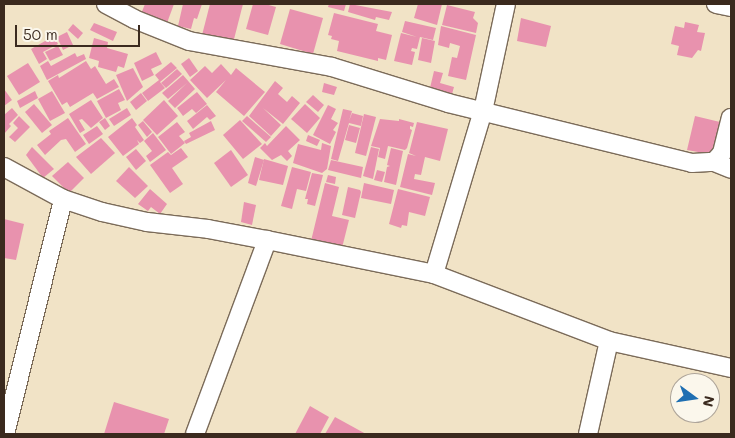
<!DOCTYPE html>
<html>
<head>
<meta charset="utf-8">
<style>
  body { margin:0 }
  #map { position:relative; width:735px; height:438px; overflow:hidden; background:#f1e3c6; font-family:Mali,sans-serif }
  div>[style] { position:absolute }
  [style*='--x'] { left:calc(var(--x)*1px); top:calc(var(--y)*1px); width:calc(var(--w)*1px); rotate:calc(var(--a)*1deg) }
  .building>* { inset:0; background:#e892ae }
  .roads { filter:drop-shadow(1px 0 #7b6b59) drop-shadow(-1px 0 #7b6b59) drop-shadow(0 1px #7b6b59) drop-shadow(0 -1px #7b6b59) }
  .minor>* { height:18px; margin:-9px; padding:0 9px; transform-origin:9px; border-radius:9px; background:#fff }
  span { translate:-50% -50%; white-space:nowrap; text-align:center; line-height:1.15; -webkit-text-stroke:4px #fbf7ec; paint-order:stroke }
  .frame { position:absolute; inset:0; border:5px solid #3b2a1e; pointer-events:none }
  .north { position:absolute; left:670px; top:373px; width:50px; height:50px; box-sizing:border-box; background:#fbf7ec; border:1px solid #aea59a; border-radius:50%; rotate:104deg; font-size:14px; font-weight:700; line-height:20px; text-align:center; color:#3b2a1e }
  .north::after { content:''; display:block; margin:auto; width:18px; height:22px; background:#1f6fb2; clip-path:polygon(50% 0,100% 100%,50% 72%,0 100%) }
  .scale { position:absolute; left:15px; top:25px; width:125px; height:22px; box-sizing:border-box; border:2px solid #3b2a1e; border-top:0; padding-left:6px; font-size:15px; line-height:18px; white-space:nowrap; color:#3b2a1e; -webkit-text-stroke:4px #fbf7ec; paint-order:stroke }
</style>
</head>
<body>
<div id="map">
  <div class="building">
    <i style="clip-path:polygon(145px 4px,174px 4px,167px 23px,141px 14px)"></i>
    <i style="clip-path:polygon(183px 4px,202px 4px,197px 19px,194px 18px,191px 29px,178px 26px)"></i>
    <i style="clip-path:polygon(210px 4px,243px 4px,232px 47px,201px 39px)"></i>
    <i style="clip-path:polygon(253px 4px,265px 4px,276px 7px,268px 35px,246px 29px)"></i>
    <i style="clip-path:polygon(329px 4px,346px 4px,344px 11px,328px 7px)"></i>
    <i style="clip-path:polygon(350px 4px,392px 12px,389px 20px,376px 17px,375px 20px,348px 12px)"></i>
    <i style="clip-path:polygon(418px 4px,442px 4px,437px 25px,414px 18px)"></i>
    <i style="clip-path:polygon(447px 5px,475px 12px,473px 18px,478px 23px,476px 33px,442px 25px)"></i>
    <i style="clip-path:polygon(290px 9px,323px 18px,313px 54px,280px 44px)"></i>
    <i style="clip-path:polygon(334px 13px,378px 24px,376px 31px,392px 35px,386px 60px,378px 58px,378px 61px,337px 51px,339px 41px,331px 39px,332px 36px,328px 35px)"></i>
    <i style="clip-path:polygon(521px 18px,551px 26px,546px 47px,517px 41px)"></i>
    <i style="clip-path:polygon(405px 21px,436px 28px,433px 40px,420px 37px,417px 49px,412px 48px,411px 51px,415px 52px,412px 65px,394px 61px,401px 33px,417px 37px,402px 32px)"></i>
    <i style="clip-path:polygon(685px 22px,699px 25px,697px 32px,705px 33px,701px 51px,698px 50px,692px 58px,677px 55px,679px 46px,671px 44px,675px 26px,684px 28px)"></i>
    <i style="clip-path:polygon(94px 23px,117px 32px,113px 41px,90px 30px)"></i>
    <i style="clip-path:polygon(73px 24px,83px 33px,78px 39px,68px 30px)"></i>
    <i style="clip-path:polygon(441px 26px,476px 35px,466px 80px,448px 76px,452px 57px,457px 58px,460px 46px,450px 43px,449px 48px,438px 45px)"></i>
    <i style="clip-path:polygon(67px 32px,73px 45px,63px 50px,57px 37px)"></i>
    <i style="clip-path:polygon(54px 36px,58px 44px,43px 52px,47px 59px,39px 64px,31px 49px)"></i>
    <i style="clip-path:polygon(94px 38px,108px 42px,107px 48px,128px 54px,124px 68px,118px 66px,116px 72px,98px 67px,99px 61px,89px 58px)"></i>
    <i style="clip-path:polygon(422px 38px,435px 41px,431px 63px,418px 60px)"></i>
    <i style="clip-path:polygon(58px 46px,63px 55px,50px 61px,45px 52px)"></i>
    <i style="clip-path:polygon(156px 52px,162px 64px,151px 69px,154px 75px,142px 81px,134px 63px)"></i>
    <i style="clip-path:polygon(75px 53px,77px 57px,84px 54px,86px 59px,47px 80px,40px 66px,48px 61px,51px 66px)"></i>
    <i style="clip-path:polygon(189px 58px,198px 71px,190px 77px,181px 64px)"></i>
    <i style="clip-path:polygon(86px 61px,91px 69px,95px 66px,106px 84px,114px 79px,119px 87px,97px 99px,93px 93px,70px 107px,67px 102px,62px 105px,48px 81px,58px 75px,59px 78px)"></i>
    <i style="clip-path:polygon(171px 62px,177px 68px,160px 82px,165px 88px,148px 101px,142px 93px,159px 80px,155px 75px)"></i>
    <i style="clip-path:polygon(28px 63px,40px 82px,19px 95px,7px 76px)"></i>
    <i style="clip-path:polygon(221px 64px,231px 75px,236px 68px,265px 92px,244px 116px,216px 92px,226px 80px,207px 98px,190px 80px,205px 66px,212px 73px)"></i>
    <i style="clip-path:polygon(133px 68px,143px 87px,127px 101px,116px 75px)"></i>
    <i style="clip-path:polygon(177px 69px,182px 74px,166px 88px,161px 83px)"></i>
    <i style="clip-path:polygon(434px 71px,443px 73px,440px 83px,454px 87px,452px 94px,430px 88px)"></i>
    <i style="clip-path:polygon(183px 75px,195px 89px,175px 108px,168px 101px,187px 83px,168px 99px,162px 93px)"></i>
    <i style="clip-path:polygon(275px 81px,283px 88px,278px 94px,287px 102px,292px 96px,300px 103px,283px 124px,263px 108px,281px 125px,271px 136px,249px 116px)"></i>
    <i style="clip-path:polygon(324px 83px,337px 87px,334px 95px,322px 92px)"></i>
    <i style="clip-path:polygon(4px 89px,12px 100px,4px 106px)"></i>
    <i style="clip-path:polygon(119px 89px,125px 100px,118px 103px,121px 110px,106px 118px,97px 101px)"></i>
    <i style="clip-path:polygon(35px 91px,38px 98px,20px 108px,17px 101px)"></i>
    <i style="clip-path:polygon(52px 91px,65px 113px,50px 121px,38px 99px)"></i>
    <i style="clip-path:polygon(197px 92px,207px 104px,196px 113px,192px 109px,183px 116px,177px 108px)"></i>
    <i style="clip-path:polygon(141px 93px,147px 101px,136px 110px,130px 102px)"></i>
    <i style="clip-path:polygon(313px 95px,324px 105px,318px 112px,306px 102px)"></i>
    <i style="clip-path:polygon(91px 100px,103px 118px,91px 128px,82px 119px,79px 120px,85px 130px,80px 133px,69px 114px)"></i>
    <i style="clip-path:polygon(164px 100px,178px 116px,157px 135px,143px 120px)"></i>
    <i style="clip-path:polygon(34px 104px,52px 125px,42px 133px,25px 112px)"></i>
    <i style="clip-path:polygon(305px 104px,320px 118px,307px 133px,291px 119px)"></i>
    <i style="clip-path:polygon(207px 105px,216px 116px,210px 120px,207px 117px,193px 129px,187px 121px)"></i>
    <i style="clip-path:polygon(328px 105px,336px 109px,331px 119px,338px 123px,333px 130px,336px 132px,330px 144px,313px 135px)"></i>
    <i style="clip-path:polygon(12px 108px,18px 115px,9px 124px,11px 126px,4px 134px,4px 115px)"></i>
    <i style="clip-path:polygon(127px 108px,131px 115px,114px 126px,109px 119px)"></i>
    <i style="clip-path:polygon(343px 109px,352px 111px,349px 121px,352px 113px,363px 116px,361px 126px,349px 123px,338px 161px,331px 159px)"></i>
    <i style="clip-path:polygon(364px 114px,376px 117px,366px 156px,355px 153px)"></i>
    <i style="clip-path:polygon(19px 116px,30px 127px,15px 142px,9px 137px,18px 128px,13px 123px)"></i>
    <i style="clip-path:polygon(247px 116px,271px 137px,266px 142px,242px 121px)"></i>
    <i style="clip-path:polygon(695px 116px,720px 122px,712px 160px,697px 156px,698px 152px,687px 150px)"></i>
    <i style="clip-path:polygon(68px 118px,86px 144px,75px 152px,66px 139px,61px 140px,45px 155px,37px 145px,51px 134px,49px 131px)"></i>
    <i style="clip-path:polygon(105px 118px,110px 126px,105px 130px,99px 122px)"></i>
    <i style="clip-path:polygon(132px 118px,137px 125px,135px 127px,144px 140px,140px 143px,137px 140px,139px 144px,123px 156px,108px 137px)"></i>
    <i style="clip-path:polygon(380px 119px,399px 121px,399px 119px,414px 123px,413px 127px,410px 126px,410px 129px,412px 130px,407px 148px,405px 150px,388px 146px,385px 159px,378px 157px,380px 148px,371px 146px)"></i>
    <i style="clip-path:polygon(240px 120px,262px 144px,243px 159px,223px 135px)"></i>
    <i style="clip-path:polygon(143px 121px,152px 132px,147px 137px,138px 125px)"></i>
    <i style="clip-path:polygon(211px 121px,215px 130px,186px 144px,184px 141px,191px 137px,189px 133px)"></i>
    <i style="clip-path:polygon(177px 122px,185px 132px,179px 136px,185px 143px,171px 154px,158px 137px)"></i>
    <i style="clip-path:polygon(417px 122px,448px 129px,440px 161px,425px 157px,421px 175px,415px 174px,414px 179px,435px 183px,432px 195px,400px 187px,408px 154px,416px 156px,409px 153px)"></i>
    <i style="clip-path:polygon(349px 125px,360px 128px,356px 143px,345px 140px)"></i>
    <i style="clip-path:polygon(97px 126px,103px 134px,89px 144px,83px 135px)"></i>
    <i style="clip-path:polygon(286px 126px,300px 140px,288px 151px,292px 156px,287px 161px,281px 155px,272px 160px,260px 148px,265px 143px,267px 146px)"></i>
    <i style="clip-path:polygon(153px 133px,166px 150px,150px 162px,146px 156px,152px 151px,144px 141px)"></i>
    <i style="clip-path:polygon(308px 135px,320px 140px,317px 146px,306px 141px)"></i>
    <i style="clip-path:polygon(101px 138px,115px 153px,91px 174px,76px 157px)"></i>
    <i style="clip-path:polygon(322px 143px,331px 146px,327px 169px,322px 173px,293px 163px,298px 144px,321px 150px)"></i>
    <i style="clip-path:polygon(32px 147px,54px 169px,43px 178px,26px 155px)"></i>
    <i style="clip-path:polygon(371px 147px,379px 149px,373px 179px,363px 176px)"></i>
    <i style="clip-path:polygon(181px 148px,188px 157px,172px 168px,183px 184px,170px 193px,150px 165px,168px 152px,171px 155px)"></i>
    <i style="clip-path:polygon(391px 148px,403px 151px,396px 185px,384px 182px,387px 167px,390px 166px,387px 165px)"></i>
    <i style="clip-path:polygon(136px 149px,146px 161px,136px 170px,126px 157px)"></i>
    <i style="clip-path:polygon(231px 150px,248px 175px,231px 187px,214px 163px)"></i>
    <i style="clip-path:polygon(255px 157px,264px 160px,256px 186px,248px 183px)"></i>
    <i style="clip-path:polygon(264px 159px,288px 166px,283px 185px,259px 180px)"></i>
    <i style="clip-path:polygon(331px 160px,363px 167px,361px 178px,328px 170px)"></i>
    <i style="clip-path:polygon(68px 162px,84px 178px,69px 193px,52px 176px)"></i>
    <i style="clip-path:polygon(129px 167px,148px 186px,135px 198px,116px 181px)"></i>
    <i style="clip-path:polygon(292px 167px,311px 172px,306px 191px,297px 189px,292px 209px,281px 206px)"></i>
    <i style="clip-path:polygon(377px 170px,385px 172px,382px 182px,374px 180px)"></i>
    <i style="clip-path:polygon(312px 173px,323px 175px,315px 206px,307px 204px,308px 199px,305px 199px)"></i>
    <i style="clip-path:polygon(328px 175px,336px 177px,335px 184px,326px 182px)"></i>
    <i style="clip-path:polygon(325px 183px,339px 187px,332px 216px,349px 220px,342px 248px,311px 241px)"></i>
    <i style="clip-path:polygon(364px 183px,394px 190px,391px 204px,361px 198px)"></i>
    <i style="clip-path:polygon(348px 187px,360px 190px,361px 192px,355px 218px,342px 215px)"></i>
    <i style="clip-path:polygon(150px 189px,167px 204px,160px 214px,151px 207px,148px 211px,138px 204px)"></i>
    <i style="clip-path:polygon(398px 189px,430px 197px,425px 216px,409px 212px,407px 226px,402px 225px,401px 228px,389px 224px)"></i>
    <i style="clip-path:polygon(244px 202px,256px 205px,252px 225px,241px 222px)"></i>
    <i style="clip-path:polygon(4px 219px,24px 224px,16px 260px,4px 258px)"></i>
    <i style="clip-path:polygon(114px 402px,169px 419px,164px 434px,104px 434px)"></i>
    <i style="clip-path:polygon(310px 406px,329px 417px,320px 434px,295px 434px)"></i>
    <i style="clip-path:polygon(335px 417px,366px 434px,325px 434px)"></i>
  </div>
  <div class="roads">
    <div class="minor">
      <i style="--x:106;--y:4;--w:32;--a:28"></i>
      <i style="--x:134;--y:19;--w:59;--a:21.8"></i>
      <i style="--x:189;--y:41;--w:145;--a:10.3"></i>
      <i style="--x:332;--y:67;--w:121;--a:17.2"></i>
      <i style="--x:448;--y:103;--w:251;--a:13.8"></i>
      <i style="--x:692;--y:163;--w:22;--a:-3"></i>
      <i style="--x:714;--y:162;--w:12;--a:-48"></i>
      <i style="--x:722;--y:153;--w:36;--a:-76"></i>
      <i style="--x:716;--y:4;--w:15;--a:11"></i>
      <i style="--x:714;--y:162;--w:18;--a:22"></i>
      <i style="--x:4;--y:167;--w:67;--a:28.5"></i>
      <i style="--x:63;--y:199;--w:41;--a:18.4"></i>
      <i style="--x:102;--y:212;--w:46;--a:12.5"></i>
      <i style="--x:147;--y:222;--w:61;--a:6.5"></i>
      <i style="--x:208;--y:229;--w:60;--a:10.6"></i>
      <i style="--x:267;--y:240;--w:170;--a:11.5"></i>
      <i style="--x:434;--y:274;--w:187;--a:20.9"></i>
      <i style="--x:609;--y:341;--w:125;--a:12.5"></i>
      <i style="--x:434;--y:274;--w:170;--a:-73.3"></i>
      <i style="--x:483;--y:111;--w:109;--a:-77.9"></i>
      <i style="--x:5;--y:434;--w:242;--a:-76.1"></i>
      <i style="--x:195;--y:434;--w:207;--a:-69.6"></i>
      <i style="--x:588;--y:434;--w:95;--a:-77.3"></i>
    </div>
  </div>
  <div class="frame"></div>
  <div class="north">N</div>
  <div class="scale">50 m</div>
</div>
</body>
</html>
